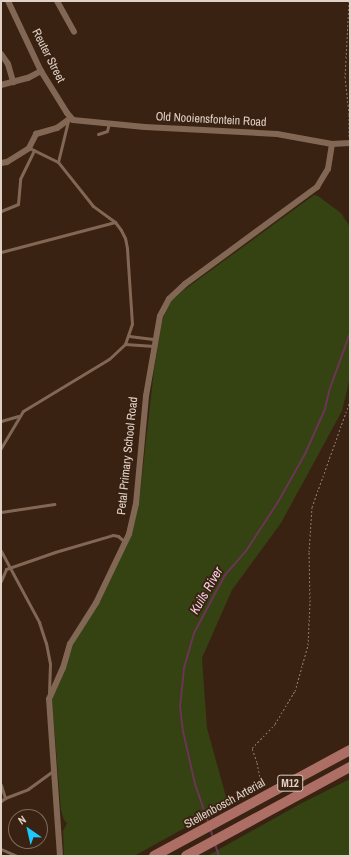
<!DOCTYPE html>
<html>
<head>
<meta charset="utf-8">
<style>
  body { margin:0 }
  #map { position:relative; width:351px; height:857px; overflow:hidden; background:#392212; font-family:"Archivo Narrow",sans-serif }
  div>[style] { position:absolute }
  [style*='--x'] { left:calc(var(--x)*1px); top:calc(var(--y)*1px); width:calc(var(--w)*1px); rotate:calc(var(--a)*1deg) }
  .green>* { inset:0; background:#354212 }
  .stream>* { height:2px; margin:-1px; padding:0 1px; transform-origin:1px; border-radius:1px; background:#6c3455 }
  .path>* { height:1px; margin-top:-0.5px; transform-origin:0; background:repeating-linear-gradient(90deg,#8e7b6e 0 2px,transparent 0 4px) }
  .service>* { height:3px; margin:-1.5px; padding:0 1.5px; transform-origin:1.5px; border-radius:1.5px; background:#826755 }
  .minor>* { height:6px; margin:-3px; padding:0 3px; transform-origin:3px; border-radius:3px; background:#826755 }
  .primary>* { height:10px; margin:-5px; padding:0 5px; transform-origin:5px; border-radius:5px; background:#ad6e66 }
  span { translate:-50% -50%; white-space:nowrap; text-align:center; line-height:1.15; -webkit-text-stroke:3.5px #392212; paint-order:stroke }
  .shield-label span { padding:1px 3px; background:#392212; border:1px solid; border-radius:3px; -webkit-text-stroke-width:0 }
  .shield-label { font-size:11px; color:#e0d0c6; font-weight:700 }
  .street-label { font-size:12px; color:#e0d0c6 }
  .water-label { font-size:13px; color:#f8d3e6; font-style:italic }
  .frame { position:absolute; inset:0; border:2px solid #e0d0c6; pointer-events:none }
  .north { position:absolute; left:8px; top:809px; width:40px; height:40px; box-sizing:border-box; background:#392212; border:1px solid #7c685a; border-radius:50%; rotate:326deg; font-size:11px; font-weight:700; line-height:16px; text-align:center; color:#e0d0c6 }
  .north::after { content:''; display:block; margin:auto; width:14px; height:18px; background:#1dc9fc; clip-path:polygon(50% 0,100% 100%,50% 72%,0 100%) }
</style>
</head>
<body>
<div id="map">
  <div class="green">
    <i style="clip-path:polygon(314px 195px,318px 196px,341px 213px,350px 227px,350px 377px,342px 411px,281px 523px,232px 590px,202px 658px,207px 728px,228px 804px,134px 856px,64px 856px,63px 831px,67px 823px,64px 820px,61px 810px,52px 700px,68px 654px,97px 603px,139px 503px,154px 370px,162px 322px,166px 310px,173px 299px,184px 290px)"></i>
    <i style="clip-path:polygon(350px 779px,350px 856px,207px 856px,300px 804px)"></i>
  </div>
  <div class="stream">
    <i style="--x:208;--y:822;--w:40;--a:-108.9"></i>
    <i style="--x:195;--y:784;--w:54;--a:-102.8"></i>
    <i style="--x:183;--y:731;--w:24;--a:-97"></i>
    <i style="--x:180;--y:707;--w:39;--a:-84"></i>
    <i style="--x:184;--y:668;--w:36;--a:-74"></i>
    <i style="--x:194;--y:633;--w:66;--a:-61.9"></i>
    <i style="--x:225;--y:575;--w:32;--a:-49"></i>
    <i style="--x:246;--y:551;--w:59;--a:-56.9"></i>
    <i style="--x:278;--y:502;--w:55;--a:-60.6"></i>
    <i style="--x:305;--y:454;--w:49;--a:-66"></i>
    <i style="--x:325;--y:409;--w:18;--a:-77"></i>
    <i style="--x:329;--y:391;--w:62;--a:-70.1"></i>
    <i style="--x:210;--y:828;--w:9;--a:72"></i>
    <i style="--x:215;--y:844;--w:13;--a:72"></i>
  </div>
  <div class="path">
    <i style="--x:349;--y:136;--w:22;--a:-90"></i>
    <i style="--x:349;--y:114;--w:36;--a:-96"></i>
    <i style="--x:345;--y:78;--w:77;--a:-87"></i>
    <i style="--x:262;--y:788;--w:26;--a:-101"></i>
    <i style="--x:257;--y:762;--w:15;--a:-110"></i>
    <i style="--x:252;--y:748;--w:33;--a:-46"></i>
    <i style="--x:275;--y:724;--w:39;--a:-59"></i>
    <i style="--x:295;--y:691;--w:48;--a:-74.2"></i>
    <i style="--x:308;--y:645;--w:43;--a:-87.3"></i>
    <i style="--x:310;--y:602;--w:50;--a:-91.1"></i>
    <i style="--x:309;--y:552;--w:45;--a:-86.2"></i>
    <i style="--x:312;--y:507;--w:113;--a:-70.3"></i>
  </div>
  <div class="service">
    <i style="--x:98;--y:134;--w:9;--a:-18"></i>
    <i style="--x:107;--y:131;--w:8;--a:-76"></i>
    <i style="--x:58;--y:162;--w:42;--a:-76.3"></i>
    <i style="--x:1;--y:211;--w:18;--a:-22"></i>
    <i style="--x:18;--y:204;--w:25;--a:-85"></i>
    <i style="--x:20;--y:179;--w:32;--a:-64"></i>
    <i style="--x:1;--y:252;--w:118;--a:-14.7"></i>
    <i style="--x:129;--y:336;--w:26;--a:7"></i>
    <i style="--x:125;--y:344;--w:29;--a:4"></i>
    <i style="--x:1;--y:421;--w:18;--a:-16"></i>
    <i style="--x:1;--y:448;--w:43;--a:-59.3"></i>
    <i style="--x:23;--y:411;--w:100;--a:-31.2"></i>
    <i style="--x:109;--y:359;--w:22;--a:-43"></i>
    <i style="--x:125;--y:344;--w:21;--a:-71"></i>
    <i style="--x:132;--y:324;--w:76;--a:-93.8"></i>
    <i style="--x:127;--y:248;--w:10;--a:-101"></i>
    <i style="--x:125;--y:238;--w:9;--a:-117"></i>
    <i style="--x:121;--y:230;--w:10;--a:-127"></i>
    <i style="--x:115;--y:222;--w:27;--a:-144"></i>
    <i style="--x:93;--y:206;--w:56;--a:-128.5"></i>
    <i style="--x:58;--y:162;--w:32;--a:-154"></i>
    <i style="--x:1;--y:512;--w:54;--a:-8.6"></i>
    <i style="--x:1;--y:551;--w:81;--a:61.8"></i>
    <i style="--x:39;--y:622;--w:22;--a:72"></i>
    <i style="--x:46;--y:643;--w:21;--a:79"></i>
    <i style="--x:50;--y:664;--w:29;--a:92"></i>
    <i style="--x:1;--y:581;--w:13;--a:-67"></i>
    <i style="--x:6;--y:569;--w:52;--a:-19.1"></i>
    <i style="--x:55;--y:552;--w:60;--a:-16.3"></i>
    <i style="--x:113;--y:535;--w:5;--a:11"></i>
    <i style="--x:118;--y:536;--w:9;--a:41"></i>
    <i style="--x:1;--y:785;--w:14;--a:73"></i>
    <i style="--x:1;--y:801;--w:5;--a:-37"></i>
    <i style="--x:5;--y:798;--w:25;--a:-21"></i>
    <i style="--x:28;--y:789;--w:32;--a:-36"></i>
    <i style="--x:1;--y:849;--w:17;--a:24"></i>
  </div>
  <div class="minor">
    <i style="--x:8;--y:1;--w:77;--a:64.8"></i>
    <i style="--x:41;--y:71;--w:49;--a:58.2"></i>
    <i style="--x:67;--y:113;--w:9;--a:49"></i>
    <i style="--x:73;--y:120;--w:72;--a:5.6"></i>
    <i style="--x:145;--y:127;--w:132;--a:3"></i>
    <i style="--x:277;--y:134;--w:56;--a:10.3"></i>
    <i style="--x:332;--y:144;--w:18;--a:-3"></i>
    <i style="--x:57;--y:1;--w:35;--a:61"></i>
    <i style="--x:1;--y:54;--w:12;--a:55"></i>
    <i style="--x:8;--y:64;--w:19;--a:74"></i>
    <i style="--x:1;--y:85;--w:28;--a:-15"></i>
    <i style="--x:28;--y:78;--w:15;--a:-28"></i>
    <i style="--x:1;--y:163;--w:6;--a:-9"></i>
    <i style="--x:7;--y:162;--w:26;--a:-32"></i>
    <i style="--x:29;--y:148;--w:16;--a:-63"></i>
    <i style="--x:36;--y:134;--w:22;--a:-16"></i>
    <i style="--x:57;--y:128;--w:17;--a:-36"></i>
    <i style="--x:60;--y:856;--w:157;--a:-94"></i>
    <i style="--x:49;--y:699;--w:34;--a:-66"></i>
    <i style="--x:63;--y:668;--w:25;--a:-74"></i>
    <i style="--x:70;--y:644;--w:49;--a:-57.6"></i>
    <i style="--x:96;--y:603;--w:76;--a:-64.4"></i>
    <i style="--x:129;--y:534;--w:31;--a:-77"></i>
    <i style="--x:136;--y:504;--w:108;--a:-84.7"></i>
    <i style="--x:146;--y:396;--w:81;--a:-80.1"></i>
    <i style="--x:160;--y:316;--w:19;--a:-62"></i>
    <i style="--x:169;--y:299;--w:22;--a:-43"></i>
    <i style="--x:185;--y:284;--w:164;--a:-36.3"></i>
    <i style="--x:317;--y:187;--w:21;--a:-59"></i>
    <i style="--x:328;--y:169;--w:25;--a:-81"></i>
  </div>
  <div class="primary">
    <i style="--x:154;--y:856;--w:223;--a:-28.4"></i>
    <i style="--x:186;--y:856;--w:187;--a:-28.5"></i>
  </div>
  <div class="shield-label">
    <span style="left:290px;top:783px">M12</span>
  </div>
  <div class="street-label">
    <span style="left:48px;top:56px;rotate:63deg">Reuter Street</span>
    <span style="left:211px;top:120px;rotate:3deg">Old Nooiensfontein Road</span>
    <span style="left:128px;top:456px;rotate:-84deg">Petal Primary School Road</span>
    <span style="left:225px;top:804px;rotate:-29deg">Stellenbosch Arterial</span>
  </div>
  <div class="water-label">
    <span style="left:207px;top:591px;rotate:-60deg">Kuils River</span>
  </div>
  <div class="frame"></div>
  <div class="north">N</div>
</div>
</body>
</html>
